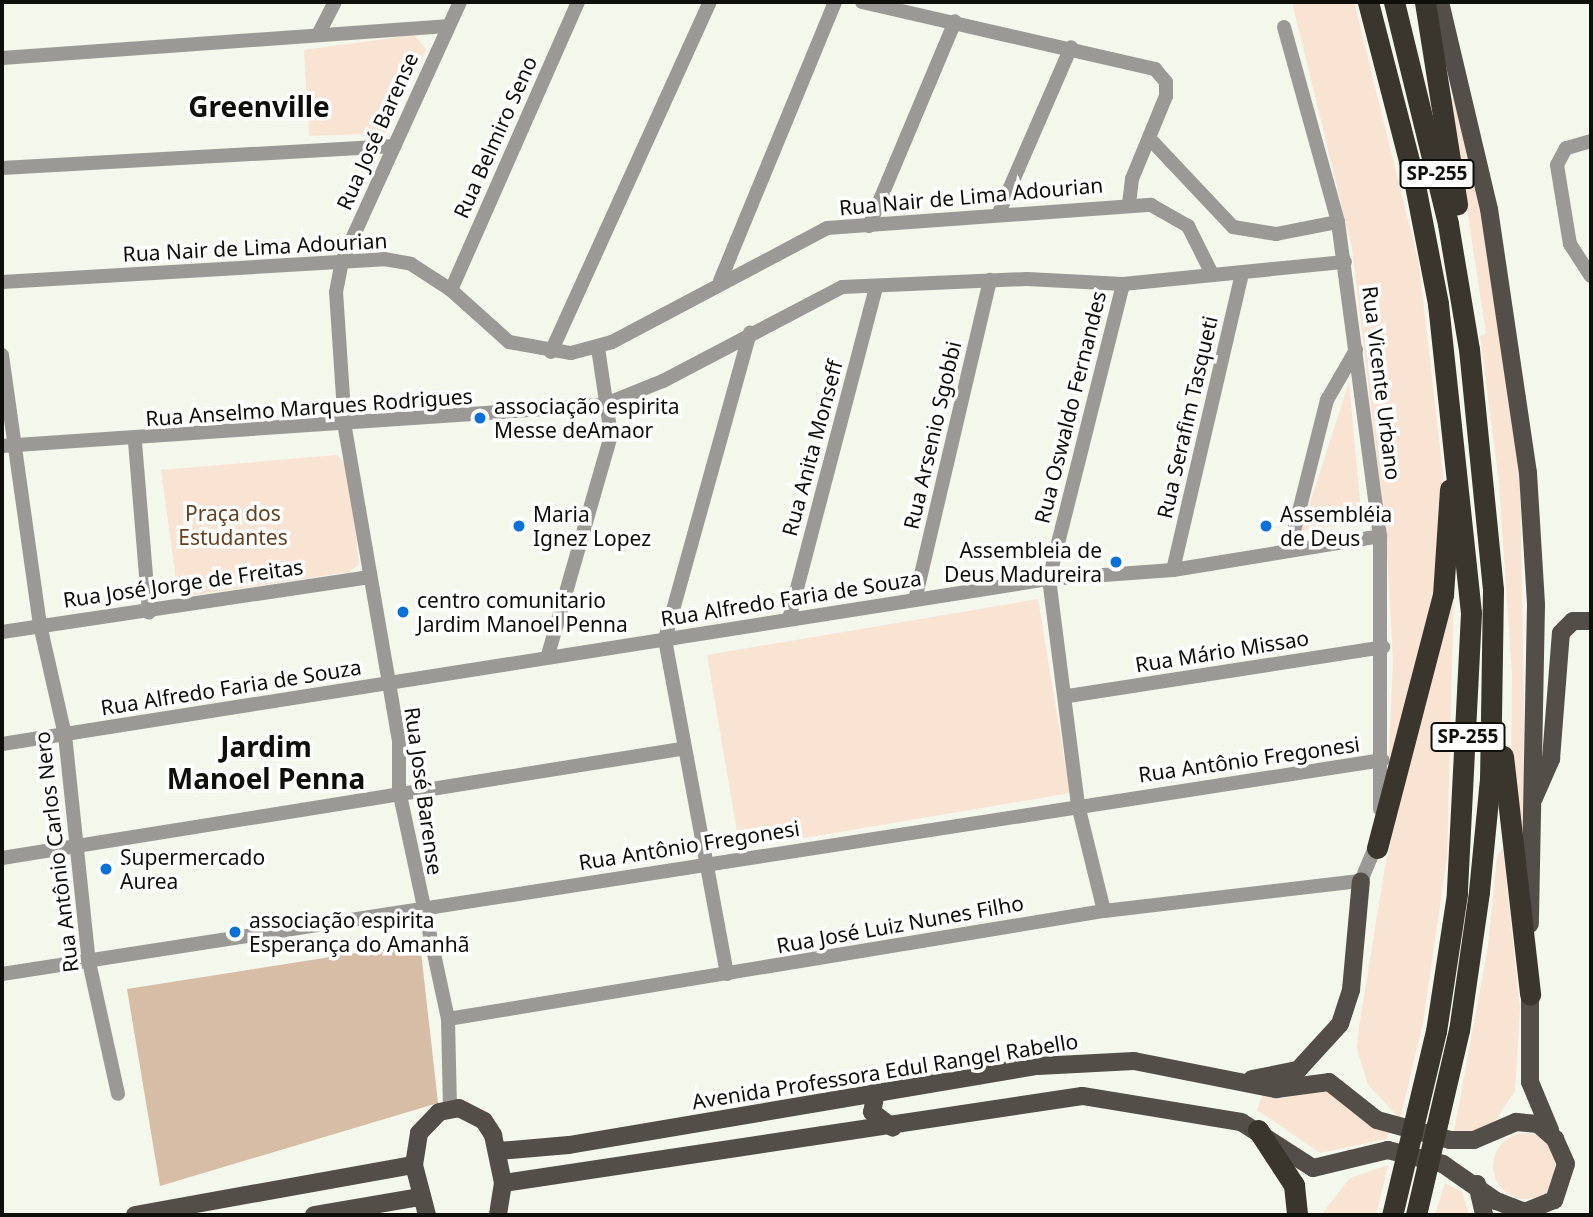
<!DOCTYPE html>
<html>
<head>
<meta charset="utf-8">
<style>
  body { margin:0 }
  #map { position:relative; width:1593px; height:1217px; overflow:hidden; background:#f4f7eb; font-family:"Noto Sans",sans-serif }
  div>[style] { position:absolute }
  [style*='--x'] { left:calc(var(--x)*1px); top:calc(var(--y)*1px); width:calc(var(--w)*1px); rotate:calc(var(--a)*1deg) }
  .green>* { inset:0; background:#f9e3d2 }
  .round { border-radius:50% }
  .forest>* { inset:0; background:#d7bca6 }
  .minor>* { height:14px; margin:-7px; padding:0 7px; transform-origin:7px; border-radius:7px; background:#9b9995 }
  .major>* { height:18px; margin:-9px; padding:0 9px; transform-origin:9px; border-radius:9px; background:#534f48 }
  .highway>* { height:21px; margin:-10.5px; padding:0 10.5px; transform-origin:10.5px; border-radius:10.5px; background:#3a362d }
  .dots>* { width:19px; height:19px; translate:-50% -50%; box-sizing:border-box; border:4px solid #fff; border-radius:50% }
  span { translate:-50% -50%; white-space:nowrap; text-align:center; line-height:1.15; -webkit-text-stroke:7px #fff; paint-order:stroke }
  .shield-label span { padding:2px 5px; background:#fff; border:2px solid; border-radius:5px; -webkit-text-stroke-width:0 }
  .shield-label { font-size:19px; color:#0e0e0b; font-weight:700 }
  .street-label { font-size:21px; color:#0e0e0b }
  .poi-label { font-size:21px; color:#0e0e0b }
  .left { translate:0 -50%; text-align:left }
  .right { translate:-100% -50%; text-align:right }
  .park-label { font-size:21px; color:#67401d }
  .district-label { font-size:28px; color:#0e0e0b; font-weight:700 }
  .frame { position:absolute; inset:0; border:4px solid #0e0e0b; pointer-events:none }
</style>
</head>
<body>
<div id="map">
  <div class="green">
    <i style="clip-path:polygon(1292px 2px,1354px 2px,1419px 264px,1444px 483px,1437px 589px,1388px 773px,1393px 661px,1386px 532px,1352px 248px)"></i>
    <i style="clip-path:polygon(414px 35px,426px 49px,386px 133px,309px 136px,304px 50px)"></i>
    <i style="clip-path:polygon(1450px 98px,1455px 98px,1482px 219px,1520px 475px,1527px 894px,1511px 782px,1512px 674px,1499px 483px,1480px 336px,1486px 333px)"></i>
    <i style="clip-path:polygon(1349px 382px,1362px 522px,1301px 531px)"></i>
    <i style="clip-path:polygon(337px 455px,348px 466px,359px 564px,349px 572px,188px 596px,177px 587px,161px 470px)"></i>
    <i style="clip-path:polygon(1454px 584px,1447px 857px,1423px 1023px,1400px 1119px,1368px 1085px,1357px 1049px,1359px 1027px,1386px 861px)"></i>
    <i style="clip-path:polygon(1038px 599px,1070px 793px,740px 849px,707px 655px)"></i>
    <i style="clip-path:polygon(1503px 849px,1520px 1008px,1515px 1091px,1492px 1125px,1453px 1137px,1488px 946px,1497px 855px)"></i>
    <i style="clip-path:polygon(1331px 1090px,1389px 1130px,1387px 1139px,1320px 1153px,1257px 1110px,1262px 1096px)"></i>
    <i class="round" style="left:1493px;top:1133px;width:66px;height:66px"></i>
    <i style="clip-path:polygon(1388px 1165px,1376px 1215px,1321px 1215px,1350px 1178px)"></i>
    <i style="clip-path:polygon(1445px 1183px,1462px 1192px,1469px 1215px,1435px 1215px)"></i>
  </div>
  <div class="forest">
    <i style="clip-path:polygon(420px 943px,438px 1103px,160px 1186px,127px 989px)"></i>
  </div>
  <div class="minor">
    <i style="--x:862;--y:2;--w:301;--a:12.9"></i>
    <i style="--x:1155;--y:69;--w:17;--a:50"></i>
    <i style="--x:1166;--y:82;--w:14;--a:90"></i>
    <i style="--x:1166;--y:96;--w:90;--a:112.3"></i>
    <i style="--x:1132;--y:179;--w:25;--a:97"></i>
    <i style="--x:1284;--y:27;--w:202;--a:74.5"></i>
    <i style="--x:1338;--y:222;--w:317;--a:82.4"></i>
    <i style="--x:1380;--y:536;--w:273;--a:90"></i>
    <i style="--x:318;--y:35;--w:37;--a:-63"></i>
    <i style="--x:2;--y:58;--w:446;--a:-4.1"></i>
    <i style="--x:1150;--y:139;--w:121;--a:46.7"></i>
    <i style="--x:1233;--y:227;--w:44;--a:9.2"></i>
    <i style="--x:1276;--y:234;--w:63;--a:-11"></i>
    <i style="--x:1591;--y:141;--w:26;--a:164"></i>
    <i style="--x:1566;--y:148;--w:19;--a:118"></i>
    <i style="--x:1557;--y:165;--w:80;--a:80.7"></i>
    <i style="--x:1570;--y:244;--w:38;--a:57"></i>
    <i style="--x:2;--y:168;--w:393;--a:-3.2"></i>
    <i style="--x:998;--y:215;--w:183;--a:-66.5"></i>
    <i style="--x:869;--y:226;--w:222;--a:-67.2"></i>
    <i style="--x:720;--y:281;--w:302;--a:-67.6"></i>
    <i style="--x:2;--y:282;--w:383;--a:-3.4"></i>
    <i style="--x:384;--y:259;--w:27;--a:10"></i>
    <i style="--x:411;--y:264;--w:48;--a:33"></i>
    <i style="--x:451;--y:290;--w:78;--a:41.9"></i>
    <i style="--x:509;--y:342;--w:63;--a:10.1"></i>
    <i style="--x:571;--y:353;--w:42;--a:-15"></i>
    <i style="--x:612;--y:342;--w:243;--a:-27.9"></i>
    <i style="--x:827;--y:228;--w:325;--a:-4.1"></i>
    <i style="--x:1151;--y:205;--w:43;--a:29.6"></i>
    <i style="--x:1188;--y:226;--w:54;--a:63.4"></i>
    <i style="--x:451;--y:290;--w:315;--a:-66.2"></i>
    <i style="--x:551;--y:352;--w:384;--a:-65.6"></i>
    <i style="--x:2;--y:355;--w:273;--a:82"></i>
    <i style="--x:40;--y:625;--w:113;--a:77.2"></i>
    <i style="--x:65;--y:735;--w:228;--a:84"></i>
    <i style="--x:89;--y:962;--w:135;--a:77.6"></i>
    <i style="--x:135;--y:442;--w:171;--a:85.3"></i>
    <i style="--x:2;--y:446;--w:602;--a:-3.9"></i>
    <i style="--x:603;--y:405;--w:65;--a:-21.8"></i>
    <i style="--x:663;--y:381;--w:202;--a:-27.7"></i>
    <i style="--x:842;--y:287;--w:185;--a:-2.5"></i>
    <i style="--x:1027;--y:279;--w:96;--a:3"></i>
    <i style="--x:1123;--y:284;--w:223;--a:-5.7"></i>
    <i style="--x:1289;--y:551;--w:156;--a:-75.9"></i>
    <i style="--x:1327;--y:400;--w:58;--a:-59.9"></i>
    <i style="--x:1173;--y:570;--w:305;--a:-76.9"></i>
    <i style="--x:915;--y:600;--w:329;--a:-76.8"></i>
    <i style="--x:789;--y:619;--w:343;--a:-75.3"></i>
    <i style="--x:2;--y:632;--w:372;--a:-8.5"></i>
    <i style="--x:548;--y:655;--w:229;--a:-74"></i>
    <i style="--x:611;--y:435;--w:88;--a:-98.5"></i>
    <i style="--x:1068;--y:696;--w:319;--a:-8.8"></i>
    <i style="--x:2;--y:744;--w:1060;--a:-8.96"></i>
    <i style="--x:1049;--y:579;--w:124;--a:-4.2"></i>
    <i style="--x:1173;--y:570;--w:210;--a:-9.3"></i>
    <i style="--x:2;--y:858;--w:688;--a:-9.12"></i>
    <i style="--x:1104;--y:911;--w:109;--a:-103.8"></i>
    <i style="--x:1078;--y:805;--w:228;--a:-97.3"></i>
    <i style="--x:1049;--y:579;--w:304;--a:-75.9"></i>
    <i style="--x:2;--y:974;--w:1397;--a:-8.81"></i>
    <i style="--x:727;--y:974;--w:341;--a:-100.5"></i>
    <i style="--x:665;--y:639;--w:318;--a:-74.5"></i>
    <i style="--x:448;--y:1019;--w:665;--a:-9.35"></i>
    <i style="--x:1104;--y:911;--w:259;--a:-6.7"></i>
    <i style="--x:1361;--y:881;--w:44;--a:-67.5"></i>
    <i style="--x:450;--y:1108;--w:89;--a:-91.3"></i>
    <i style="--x:448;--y:1019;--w:233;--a:-102.1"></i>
    <i style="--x:399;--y:791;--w:50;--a:-90"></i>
    <i style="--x:399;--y:741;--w:319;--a:-99.8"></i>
    <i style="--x:345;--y:427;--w:135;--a:-93.8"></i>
    <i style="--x:336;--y:292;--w:32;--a:-79"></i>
    <i style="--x:342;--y:261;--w:285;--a:-65.5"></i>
  </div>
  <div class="major">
    <i style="--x:1440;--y:2;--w:213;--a:76.7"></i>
    <i style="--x:1489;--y:209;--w:267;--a:81.6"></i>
    <i style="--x:1528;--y:473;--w:132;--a:86.5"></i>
    <i style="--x:1536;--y:605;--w:319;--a:91.1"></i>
    <i style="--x:1534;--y:798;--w:43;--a:-66.4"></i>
    <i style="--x:1551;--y:759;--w:126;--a:-85.5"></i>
    <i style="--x:1561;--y:633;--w:17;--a:-45"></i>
    <i style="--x:1573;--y:621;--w:18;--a:0"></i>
    <i style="--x:1530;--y:980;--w:102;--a:90"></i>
    <i style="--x:1530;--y:1082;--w:52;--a:67.4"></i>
    <i style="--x:1252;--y:1079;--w:47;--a:-11.1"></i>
    <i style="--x:1298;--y:1070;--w:62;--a:-47.6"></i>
    <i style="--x:1340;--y:1024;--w:36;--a:-72"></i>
    <i style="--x:1351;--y:990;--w:109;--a:-84.8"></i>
    <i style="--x:876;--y:1092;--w:20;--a:101"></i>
    <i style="--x:872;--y:1112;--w:26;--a:37"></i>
    <i style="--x:498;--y:1151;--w:71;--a:-4.8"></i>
    <i style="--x:569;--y:1145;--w:476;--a:-9.6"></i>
    <i style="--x:1038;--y:1066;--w:96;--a:-3"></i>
    <i style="--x:1134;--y:1061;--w:145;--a:11.2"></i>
    <i style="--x:1276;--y:1089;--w:53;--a:-7.5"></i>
    <i style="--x:1329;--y:1082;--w:61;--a:38.4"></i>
    <i style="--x:1377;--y:1120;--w:76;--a:15.3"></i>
    <i style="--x:1450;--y:1140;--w:24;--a:0"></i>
    <i style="--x:1474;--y:1140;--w:46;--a:-23.2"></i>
    <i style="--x:1516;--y:1122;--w:22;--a:5"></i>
    <i style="--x:1538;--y:1124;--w:23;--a:41"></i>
    <i style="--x:1555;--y:1139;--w:27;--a:66"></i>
    <i style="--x:1566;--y:1164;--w:38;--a:108"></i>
    <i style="--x:1554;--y:1200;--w:31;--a:158"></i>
    <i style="--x:1525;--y:1212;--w:31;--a:-159"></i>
    <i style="--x:1496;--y:1201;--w:65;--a:-145.1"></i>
    <i style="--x:1443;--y:1164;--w:57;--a:-165.7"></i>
    <i style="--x:1388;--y:1150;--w:77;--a:166.5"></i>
    <i style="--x:1313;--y:1168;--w:85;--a:-147.4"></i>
    <i style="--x:1241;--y:1122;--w:161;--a:-170.7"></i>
    <i style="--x:1082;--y:1096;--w:585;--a:171.45"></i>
    <i style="--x:1477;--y:1184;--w:32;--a:77"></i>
    <i style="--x:135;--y:1215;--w:283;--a:-10.2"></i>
    <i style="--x:314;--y:1215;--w:108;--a:-9.6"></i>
    <i style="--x:427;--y:1215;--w:52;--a:-104.6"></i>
    <i style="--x:414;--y:1165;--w:32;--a:-81"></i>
    <i style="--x:419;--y:1133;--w:29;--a:-46"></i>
    <i style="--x:439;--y:1112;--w:20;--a:-11"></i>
    <i style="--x:459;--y:1108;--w:28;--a:27"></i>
    <i style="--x:484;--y:1121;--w:17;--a:57"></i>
    <i style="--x:493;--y:1135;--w:49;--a:78.2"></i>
    <i style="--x:503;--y:1183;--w:32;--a:99"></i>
  </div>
  <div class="highway">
    <i style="--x:1368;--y:2;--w:184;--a:75.5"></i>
    <i style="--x:1414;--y:180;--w:126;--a:79"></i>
    <i style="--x:1438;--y:304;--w:311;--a:83.9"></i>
    <i style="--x:1471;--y:613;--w:281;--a:92.9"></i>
    <i style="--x:1457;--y:894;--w:139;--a:98.7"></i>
    <i style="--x:1436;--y:1031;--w:189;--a:103.4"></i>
    <i style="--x:1394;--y:2;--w:228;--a:76.3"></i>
    <i style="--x:1448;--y:224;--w:127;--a:80.5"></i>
    <i style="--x:1469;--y:349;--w:242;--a:84.3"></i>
    <i style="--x:1493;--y:590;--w:189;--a:90.9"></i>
    <i style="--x:1490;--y:779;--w:114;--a:95.6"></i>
    <i style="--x:1479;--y:892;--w:139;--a:98.2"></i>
    <i style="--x:1459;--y:1030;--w:190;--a:103.1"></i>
    <i style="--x:1425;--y:2;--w:205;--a:81"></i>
    <i style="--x:1503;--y:756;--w:240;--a:83.5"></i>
    <i style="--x:1377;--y:848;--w:261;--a:-75.4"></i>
    <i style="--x:1443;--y:595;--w:106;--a:-86.2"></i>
    <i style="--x:1258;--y:1130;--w:66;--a:56.8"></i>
    <i style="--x:1294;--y:1185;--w:30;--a:84"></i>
  </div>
  <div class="dots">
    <i style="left:480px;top:418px;background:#0b71da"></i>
    <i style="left:519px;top:526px;background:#0b71da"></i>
    <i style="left:1266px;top:526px;background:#0b71da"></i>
    <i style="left:1116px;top:562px;background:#0b71da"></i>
    <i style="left:403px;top:612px;background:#0b71da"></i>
    <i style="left:106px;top:869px;background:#0b71da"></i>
    <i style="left:235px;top:932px;background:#0b71da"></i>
  </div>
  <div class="shield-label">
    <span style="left:1437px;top:174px">SP-255</span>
    <span style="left:1468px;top:737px">SP-255</span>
  </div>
  <div class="street-label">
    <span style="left:377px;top:131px;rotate:-66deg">Rua José Barense</span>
    <span style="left:495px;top:137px;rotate:-66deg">Rua Belmiro Seno</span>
    <span style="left:971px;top:196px;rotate:-5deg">Rua Nair de Lima Adourian</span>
    <span style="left:255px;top:247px;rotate:-3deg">Rua Nair de Lima Adourian</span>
    <span style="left:1382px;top:383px;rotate:83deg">Rua Vicente Urbano</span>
    <span style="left:309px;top:407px;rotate:-4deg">Rua Anselmo Marques Rodrigues</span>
    <span style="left:1070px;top:407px;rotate:-76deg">Rua Oswaldo Fernandes</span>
    <span style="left:1187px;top:417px;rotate:-77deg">Rua Serafim Tasqueti</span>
    <span style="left:932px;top:435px;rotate:-77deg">Rua Arsenio Sgobbi</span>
    <span style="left:812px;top:448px;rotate:-75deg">Rua Anita Monseff</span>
    <span style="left:183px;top:583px;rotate:-8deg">Rua José Jorge de Freitas</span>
    <span style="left:791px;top:598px;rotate:-9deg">Rua Alfredo Faria de Souza</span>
    <span style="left:1222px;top:651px;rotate:-9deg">Rua Mário Missao</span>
    <span style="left:231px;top:687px;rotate:-9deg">Rua Alfredo Faria de Souza</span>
    <span style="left:1249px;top:759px;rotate:-8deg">Rua Antônio Fregonesi</span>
    <span style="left:424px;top:791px;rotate:82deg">Rua José Barense</span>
    <span style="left:689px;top:845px;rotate:-9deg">Rua Antônio Fregonesi</span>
    <span style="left:56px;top:852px;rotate:-97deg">Rua Antônio Carlos Nero</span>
    <span style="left:900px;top:924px;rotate:-10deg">Rua José Luiz Nunes Filho</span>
    <span style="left:885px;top:1071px;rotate:-9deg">Avenida Professora Edul Rangel Rabello</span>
  </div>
  <div class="poi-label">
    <span class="left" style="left:494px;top:418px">associação espirita<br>Messe deAmaor</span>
    <span class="left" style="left:533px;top:526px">Maria<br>Ignez Lopez</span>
    <span class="left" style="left:1280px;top:526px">Assembléia<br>de Deus</span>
    <span class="right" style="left:1102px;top:562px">Assembleia de<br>Deus Madureira</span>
    <span class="left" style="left:417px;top:612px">centro comunitario<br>Jardim Manoel Penna</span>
    <span class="left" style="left:120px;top:869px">Supermercado<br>Aurea</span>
    <span class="left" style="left:249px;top:932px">associação espirita<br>Esperança do Amanhã</span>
  </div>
  <div class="park-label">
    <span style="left:233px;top:525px">Praça dos<br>Estudantes</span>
  </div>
  <div class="district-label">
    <span style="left:259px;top:106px">Greenville</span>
    <span style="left:266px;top:762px">Jardim<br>Manoel Penna</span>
  </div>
  <div class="frame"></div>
</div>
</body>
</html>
